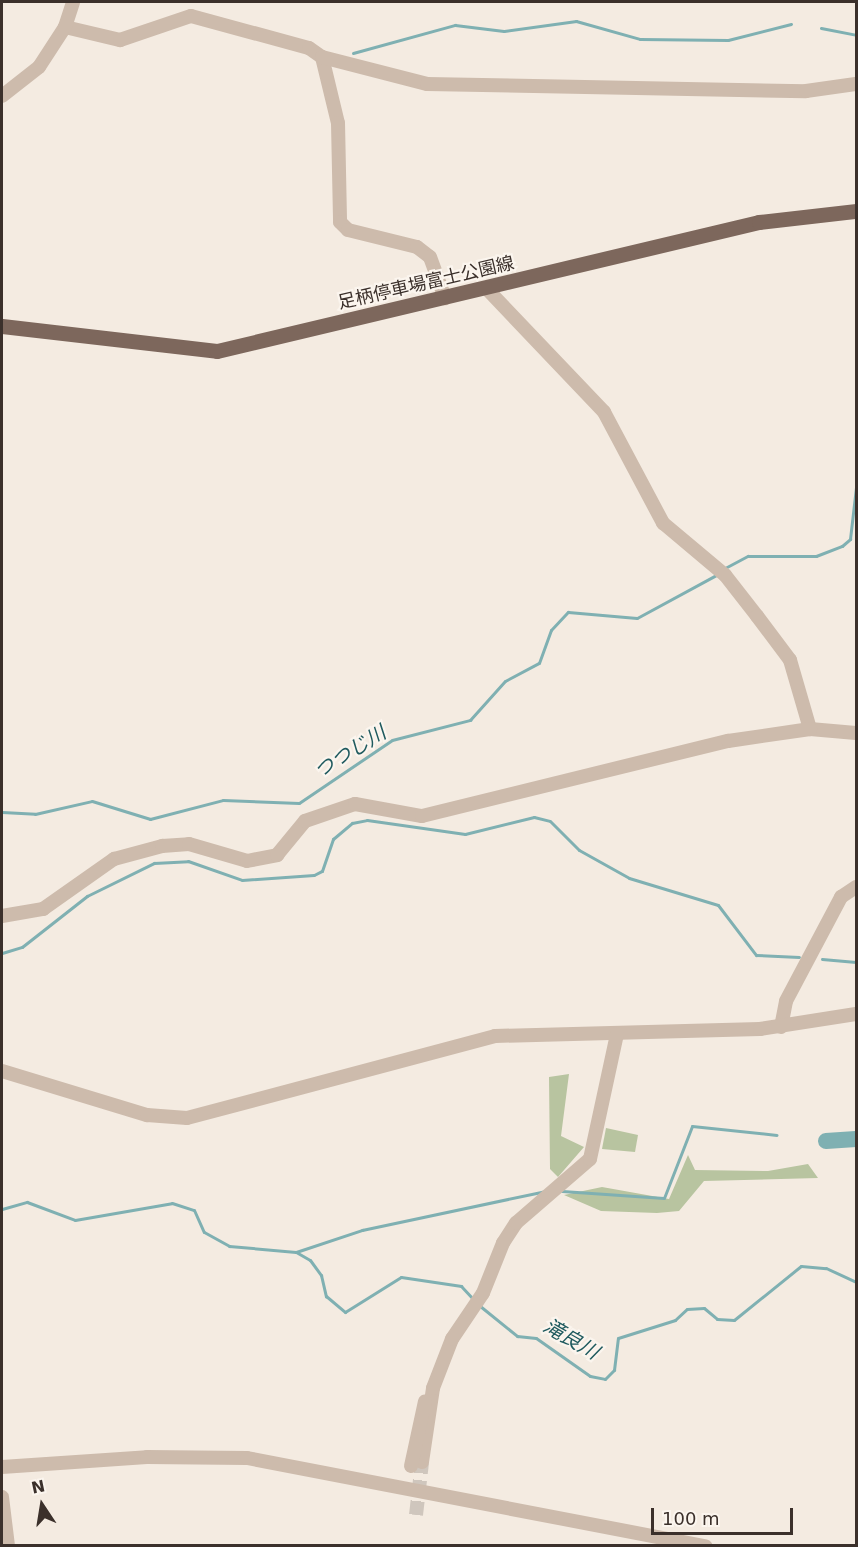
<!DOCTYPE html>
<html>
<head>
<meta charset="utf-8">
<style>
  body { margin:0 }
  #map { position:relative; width:858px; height:1547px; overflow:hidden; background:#f4ebe1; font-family:"DejaVu Sans","Noto Sans JP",sans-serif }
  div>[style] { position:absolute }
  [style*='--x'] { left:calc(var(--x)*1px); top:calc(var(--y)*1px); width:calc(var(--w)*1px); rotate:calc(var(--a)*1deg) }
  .green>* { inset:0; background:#b8c4a0 }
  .stream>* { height:3px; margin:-1.5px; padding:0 1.5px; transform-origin:1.5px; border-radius:1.5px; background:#7fb0b2 }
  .river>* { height:16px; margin:-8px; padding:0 8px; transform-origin:8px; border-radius:8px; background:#7fb0b2 }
  .minor-tunnel>* { height:14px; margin-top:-7px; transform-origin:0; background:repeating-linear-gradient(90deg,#cfc6bd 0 14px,transparent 0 21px) }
  .minor>* { height:14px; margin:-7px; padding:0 7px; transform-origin:7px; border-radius:7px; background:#cdbbac }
  .major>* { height:15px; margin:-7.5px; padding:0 7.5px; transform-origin:7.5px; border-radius:7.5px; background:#7d675c }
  span { translate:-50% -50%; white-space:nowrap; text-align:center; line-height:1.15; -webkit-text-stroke:4.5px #fbf5ee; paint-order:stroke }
  .street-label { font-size:18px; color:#3b302b }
  .water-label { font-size:20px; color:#1f5a5e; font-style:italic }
  .frame { position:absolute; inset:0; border:3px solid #3b302b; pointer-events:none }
  .north { position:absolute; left:12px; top:1475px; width:60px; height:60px; -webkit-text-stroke:4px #fbf5ee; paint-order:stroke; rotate:348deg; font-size:16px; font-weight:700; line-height:24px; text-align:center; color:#3b302b }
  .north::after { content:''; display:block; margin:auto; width:21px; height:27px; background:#3b302b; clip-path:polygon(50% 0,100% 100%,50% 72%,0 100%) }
  .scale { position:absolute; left:651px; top:1508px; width:142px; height:27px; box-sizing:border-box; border:3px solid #3b302b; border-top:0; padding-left:8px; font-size:18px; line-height:21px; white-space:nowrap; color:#3b302b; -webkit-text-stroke:4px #fbf5ee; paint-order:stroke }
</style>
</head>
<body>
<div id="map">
  <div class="green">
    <i style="clip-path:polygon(569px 1074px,561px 1136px,584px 1147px,558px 1177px,550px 1169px,549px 1077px)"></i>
    <i style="clip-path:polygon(606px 1128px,638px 1135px,635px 1152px,602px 1149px)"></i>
    <i style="clip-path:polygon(688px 1155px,695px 1170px,768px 1171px,808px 1164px,818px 1178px,704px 1181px,679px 1211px,657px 1213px,601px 1211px,564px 1195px,602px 1187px,669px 1199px)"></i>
  </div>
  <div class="stream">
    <i style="--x:821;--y:28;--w:36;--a:11"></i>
    <i style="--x:353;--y:53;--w:106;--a:-15.4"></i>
    <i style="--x:455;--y:25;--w:49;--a:7"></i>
    <i style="--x:504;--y:31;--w:73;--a:-7.9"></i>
    <i style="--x:576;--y:21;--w:66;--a:15.7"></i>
    <i style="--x:640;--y:39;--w:88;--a:0.7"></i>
    <i style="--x:728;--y:40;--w:65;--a:-14.3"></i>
    <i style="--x:725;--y:568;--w:26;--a:-28"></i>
    <i style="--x:748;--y:556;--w:68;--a:0"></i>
    <i style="--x:816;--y:556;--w:28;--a:-21"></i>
    <i style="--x:842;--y:546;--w:11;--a:-41"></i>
    <i style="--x:850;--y:539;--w:52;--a:-83.4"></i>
    <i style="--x:2;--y:812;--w:33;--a:3"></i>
    <i style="--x:35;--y:814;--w:58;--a:-12.8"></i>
    <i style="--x:92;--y:801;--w:61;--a:17.2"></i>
    <i style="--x:150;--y:819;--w:75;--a:-14.6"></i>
    <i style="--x:223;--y:800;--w:76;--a:2.3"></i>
    <i style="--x:299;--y:803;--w:112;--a:-34.1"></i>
    <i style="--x:392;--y:740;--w:81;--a:-14.4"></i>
    <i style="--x:470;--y:720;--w:52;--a:-48.1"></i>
    <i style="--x:505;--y:681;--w:38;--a:-28"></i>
    <i style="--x:539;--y:663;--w:35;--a:-70"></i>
    <i style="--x:551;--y:630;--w:25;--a:-47"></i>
    <i style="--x:568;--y:612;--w:69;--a:5"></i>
    <i style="--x:637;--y:618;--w:92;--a:-28.5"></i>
    <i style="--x:2;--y:953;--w:21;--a:-17"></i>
    <i style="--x:22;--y:947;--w:83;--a:-38.1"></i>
    <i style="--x:87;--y:896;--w:75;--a:-26.2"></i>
    <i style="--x:154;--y:863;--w:34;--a:-3"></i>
    <i style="--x:188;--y:861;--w:57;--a:19.4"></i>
    <i style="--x:242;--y:880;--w:72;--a:-4"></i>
    <i style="--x:314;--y:875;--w:9;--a:-27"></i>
    <i style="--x:322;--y:871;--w:34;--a:-71"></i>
    <i style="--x:333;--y:839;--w:25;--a:-40"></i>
    <i style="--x:352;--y:823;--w:15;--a:-11"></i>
    <i style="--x:367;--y:820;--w:99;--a:8.1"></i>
    <i style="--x:465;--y:834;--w:71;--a:-13.8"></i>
    <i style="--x:534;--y:817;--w:16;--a:14"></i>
    <i style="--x:550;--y:821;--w:41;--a:45"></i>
    <i style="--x:579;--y:850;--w:57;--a:29.2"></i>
    <i style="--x:629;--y:878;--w:93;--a:16.9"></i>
    <i style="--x:718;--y:905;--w:63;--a:52.8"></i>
    <i style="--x:756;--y:955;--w:43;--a:2.7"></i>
    <i style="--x:822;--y:959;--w:34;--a:5"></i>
    <i style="--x:562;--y:1191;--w:102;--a:3.9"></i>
    <i style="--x:664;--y:1198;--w:77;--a:-68.7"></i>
    <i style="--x:692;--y:1126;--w:85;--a:6"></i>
    <i style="--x:2;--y:1209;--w:26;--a:-16"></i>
    <i style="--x:27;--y:1202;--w:51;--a:20.6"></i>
    <i style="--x:75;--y:1220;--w:98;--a:-9.9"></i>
    <i style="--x:172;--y:1203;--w:23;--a:18"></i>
    <i style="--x:194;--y:1210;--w:24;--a:66"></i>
    <i style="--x:204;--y:1232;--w:29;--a:29"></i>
    <i style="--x:229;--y:1246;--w:67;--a:5.1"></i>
    <i style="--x:296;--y:1252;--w:16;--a:30"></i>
    <i style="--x:310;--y:1260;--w:19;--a:54"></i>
    <i style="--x:321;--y:1275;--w:22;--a:77"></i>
    <i style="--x:326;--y:1296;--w:25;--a:40"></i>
    <i style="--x:345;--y:1312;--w:66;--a:-32"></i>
    <i style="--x:401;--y:1277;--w:61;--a:8.5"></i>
    <i style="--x:461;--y:1286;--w:18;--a:47"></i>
    <i style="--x:296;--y:1252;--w:70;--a:-18.4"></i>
    <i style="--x:362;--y:1230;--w:188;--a:-12"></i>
    <i style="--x:480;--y:1306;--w:48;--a:39"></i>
    <i style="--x:517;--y:1336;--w:19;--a:6"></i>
    <i style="--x:536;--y:1338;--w:66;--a:35.1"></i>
    <i style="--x:590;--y:1376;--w:15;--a:11"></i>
    <i style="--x:605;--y:1379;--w:13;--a:-45"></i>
    <i style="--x:614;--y:1370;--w:32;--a:-83"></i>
    <i style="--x:618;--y:1338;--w:60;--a:-17.5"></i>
    <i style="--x:675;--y:1320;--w:16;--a:-43"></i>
    <i style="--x:687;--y:1309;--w:17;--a:-3"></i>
    <i style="--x:704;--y:1308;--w:17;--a:40"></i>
    <i style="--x:717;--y:1319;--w:17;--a:3"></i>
    <i style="--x:734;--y:1320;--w:86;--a:-38.9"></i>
    <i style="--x:801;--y:1266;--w:25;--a:5"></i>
    <i style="--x:826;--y:1268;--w:33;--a:25"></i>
  </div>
  <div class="river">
    <i style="--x:826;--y:1141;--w:30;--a:-4"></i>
  </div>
  <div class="minor-tunnel">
    <i style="--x:416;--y:1515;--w:53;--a:-83.5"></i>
  </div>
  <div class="minor">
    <i style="--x:65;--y:27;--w:57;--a:13.3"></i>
    <i style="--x:120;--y:40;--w:75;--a:-18.7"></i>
    <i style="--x:191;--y:16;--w:122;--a:15.2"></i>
    <i style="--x:309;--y:48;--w:16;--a:35"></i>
    <i style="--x:322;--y:57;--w:68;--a:76.4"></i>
    <i style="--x:338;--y:123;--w:99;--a:88.8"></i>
    <i style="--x:340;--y:222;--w:11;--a:45"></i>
    <i style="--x:348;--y:230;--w:71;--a:13.8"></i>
    <i style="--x:417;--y:247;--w:16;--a:38"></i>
    <i style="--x:430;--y:257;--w:44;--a:69.9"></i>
    <i style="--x:322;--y:57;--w:108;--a:14.4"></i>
    <i style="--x:427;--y:84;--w:379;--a:1.1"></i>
    <i style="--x:806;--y:91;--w:50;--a:-8"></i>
    <i style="--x:2;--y:96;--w:47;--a:-38.1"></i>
    <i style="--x:39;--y:67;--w:48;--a:-57"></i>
    <i style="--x:65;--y:27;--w:26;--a:-72"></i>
    <i style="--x:487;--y:289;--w:170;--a:46.4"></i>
    <i style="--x:604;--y:412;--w:126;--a:62"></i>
    <i style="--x:663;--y:523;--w:81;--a:40"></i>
    <i style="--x:725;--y:575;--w:52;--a:52"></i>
    <i style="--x:757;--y:616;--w:55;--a:53.1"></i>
    <i style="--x:790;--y:660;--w:72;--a:73.8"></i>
    <i style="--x:810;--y:729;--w:46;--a:5"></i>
    <i style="--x:2;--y:916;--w:42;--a:-9.7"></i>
    <i style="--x:43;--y:909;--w:87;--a:-35.2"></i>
    <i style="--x:114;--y:859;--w:50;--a:-15.2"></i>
    <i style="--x:162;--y:846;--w:27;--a:-4"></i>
    <i style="--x:189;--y:844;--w:60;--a:16.3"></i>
    <i style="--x:247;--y:861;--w:31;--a:-11"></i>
    <i style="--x:277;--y:855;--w:44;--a:-50.5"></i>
    <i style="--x:305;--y:821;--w:53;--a:-18.8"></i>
    <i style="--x:355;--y:804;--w:68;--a:10.2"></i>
    <i style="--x:422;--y:816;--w:315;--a:-13.8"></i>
    <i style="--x:728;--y:741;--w:83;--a:-8.3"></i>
    <i style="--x:781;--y:1027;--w:26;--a:-79"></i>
    <i style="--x:786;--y:1001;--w:118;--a:-62.1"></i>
    <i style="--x:841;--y:897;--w:18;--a:-34"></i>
    <i style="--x:2;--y:1071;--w:152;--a:16.9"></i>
    <i style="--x:147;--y:1115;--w:40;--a:4.3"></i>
    <i style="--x:187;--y:1118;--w:319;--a:-14.9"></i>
    <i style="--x:495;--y:1036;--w:265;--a:-1.5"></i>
    <i style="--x:760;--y:1029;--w:97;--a:-8.9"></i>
    <i style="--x:422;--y:1462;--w:75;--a:-81.5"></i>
    <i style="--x:433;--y:1388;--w:53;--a:-68.8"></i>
    <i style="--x:452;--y:1339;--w:55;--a:-56"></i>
    <i style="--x:483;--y:1293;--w:54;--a:-68.2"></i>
    <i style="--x:503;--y:1243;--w:24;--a:-57"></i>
    <i style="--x:516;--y:1223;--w:98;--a:-40.9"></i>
    <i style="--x:590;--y:1159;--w:128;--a:-77.8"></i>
    <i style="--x:411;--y:1466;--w:66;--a:-77.8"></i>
    <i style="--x:2;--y:1467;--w:145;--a:-3.9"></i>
    <i style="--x:147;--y:1457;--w:100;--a:0.6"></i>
    <i style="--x:247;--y:1458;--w:467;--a:10.9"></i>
    <i style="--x:2;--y:1497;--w:49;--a:83"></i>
  </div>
  <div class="major">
    <i style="--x:2;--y:326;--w:216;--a:6.6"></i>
    <i style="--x:217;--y:351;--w:557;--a:-13.39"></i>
    <i style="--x:759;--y:222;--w:98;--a:-6.5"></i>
  </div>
  <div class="street-label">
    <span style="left:426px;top:283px;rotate:-13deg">足柄停車場富士公園線</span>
  </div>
  <div class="water-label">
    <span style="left:350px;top:752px;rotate:-32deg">つつじ川</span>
    <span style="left:571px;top:1339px;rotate:30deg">滝良川</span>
  </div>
  <div class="frame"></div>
  <div class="north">N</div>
  <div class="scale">100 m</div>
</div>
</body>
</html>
